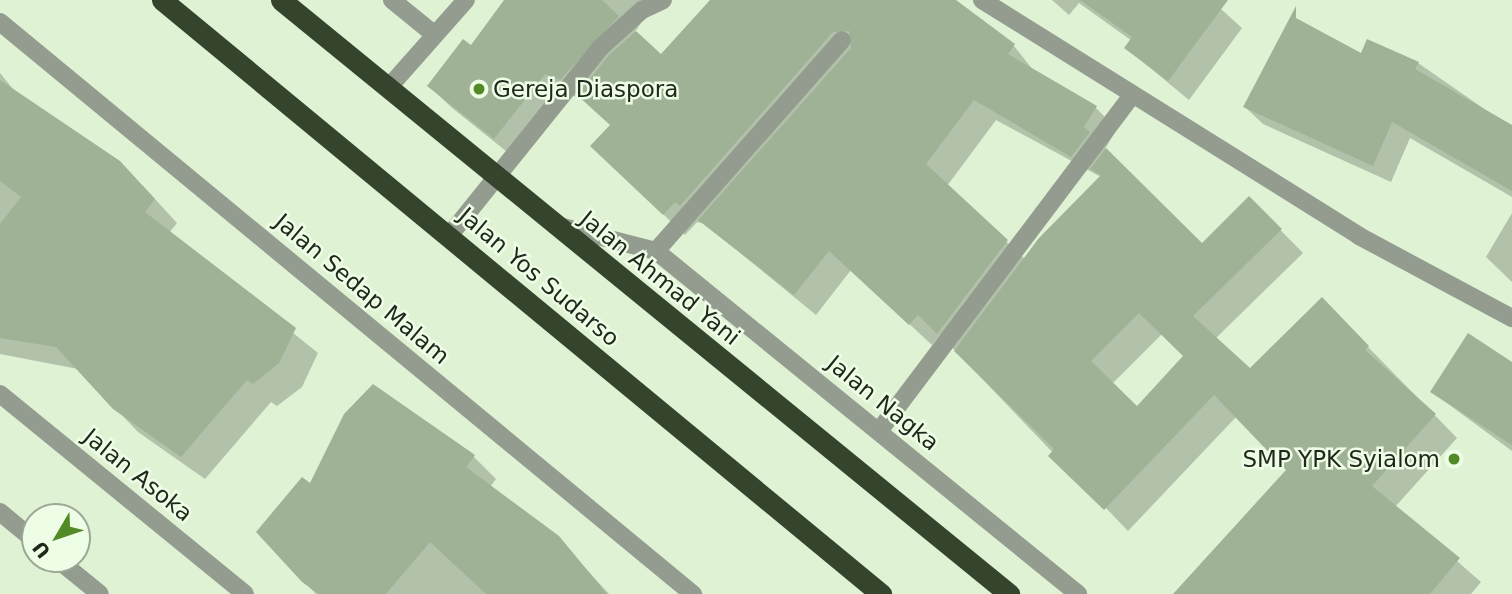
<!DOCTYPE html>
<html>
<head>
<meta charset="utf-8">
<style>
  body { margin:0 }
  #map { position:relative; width:1512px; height:594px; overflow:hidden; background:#dff2d4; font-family:"DejaVu Sans",sans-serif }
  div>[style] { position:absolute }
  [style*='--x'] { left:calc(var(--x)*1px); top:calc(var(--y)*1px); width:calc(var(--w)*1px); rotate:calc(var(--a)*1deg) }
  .shadow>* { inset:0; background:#0003 }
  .building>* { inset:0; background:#a0b296 }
  .street>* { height:18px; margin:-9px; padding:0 9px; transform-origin:9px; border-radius:9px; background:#949c8f }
  .highway>* { height:21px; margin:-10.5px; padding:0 10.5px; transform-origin:10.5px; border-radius:10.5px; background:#35442c }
  .dots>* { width:19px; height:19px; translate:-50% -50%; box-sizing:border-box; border:4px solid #eefee6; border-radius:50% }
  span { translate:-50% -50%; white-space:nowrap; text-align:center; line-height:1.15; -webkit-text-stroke:5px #eefee6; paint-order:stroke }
  .poi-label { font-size:23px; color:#1f261b }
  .left { translate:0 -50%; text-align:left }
  .right { translate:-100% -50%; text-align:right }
  .street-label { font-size:23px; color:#1f261b }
  .north { position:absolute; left:21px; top:503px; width:70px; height:70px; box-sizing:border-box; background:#eefee6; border:2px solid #9ba895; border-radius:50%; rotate:231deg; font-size:19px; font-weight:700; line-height:28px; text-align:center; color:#1f261b }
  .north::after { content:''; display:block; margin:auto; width:24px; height:32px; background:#528a26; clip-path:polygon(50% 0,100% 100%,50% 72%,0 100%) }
</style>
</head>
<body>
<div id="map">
  <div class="shadow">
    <i style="clip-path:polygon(evenodd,506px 0,656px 0,635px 32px,661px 56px,713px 0,953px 0,1014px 46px,1033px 70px,1096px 108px,1117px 129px,1105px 149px,1202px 246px,1249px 198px,1303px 253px,1215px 339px,1250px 370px,1322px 300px,1457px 438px,1395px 507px,1481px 582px,1471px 594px,1176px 594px,1289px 470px,1237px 416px,1128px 531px,940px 335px,932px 345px,851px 270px,816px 315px,705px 224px,697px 222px,685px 235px,614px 167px,612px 126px,583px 99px,567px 94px,516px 159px,451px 107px,429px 86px,471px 47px,506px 0,996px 120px,1101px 177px,1025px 259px,947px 186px,996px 120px,506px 0,1162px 334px,1185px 356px,1138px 408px,1112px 384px,1162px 334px)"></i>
    <i style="clip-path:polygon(1052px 0,1211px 0,1242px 28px,1189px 100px,1126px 48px,1132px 41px,1079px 3px,1069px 15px)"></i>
    <i style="clip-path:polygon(1362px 56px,1418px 63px,1512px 128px,1512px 197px,1410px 138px,1391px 182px,1263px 124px,1245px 107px)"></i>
    <i style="clip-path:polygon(0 73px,17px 94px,143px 186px,177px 223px,169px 233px,318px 353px,302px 387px,277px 406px,271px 402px,205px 479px,138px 432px,78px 369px,0 354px)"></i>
    <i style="clip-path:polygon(1512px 213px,1512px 282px,1486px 257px)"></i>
    <i style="clip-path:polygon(1512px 364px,1512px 451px,1432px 392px)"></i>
    <i style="clip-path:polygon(473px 456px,496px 479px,490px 487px,558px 538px,609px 594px,316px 594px,303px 581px,311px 486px)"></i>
  </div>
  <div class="building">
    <i style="clip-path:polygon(504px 0,602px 0,619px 16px,560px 80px,545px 74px,494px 139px,427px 86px,463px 39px,471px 45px)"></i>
    <i style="clip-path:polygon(710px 0,956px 0,1015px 44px,1008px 54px,1097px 106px,1084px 127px,1090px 132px,1071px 157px,974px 100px,926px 164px,1008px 240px,937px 334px,918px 315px,909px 325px,829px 251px,794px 295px,698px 220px,851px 48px,849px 31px,833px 32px,680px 206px,675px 202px,663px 215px,590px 146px,610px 125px,577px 95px,609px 55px,636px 31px,661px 54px)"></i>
    <i style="clip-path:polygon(1080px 0,1228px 0,1168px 81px,1124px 48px,1132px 37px)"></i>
    <i style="clip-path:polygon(1296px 6px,1296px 18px,1361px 53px,1367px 39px,1419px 62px,1415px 69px,1512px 125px,1512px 191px,1392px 122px,1373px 166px,1243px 107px)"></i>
    <i style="clip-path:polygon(0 80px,120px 161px,155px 199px,145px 212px,296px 328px,279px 363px,253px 384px,247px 380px,181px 457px,113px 409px,56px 347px,0 338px,0 224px,21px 197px,0 181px)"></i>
    <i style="clip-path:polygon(evenodd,1106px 148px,1202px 243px,1249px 196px,1282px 229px,1193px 316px,1250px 368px,1322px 297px,1369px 346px,1365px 350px,1436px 414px,1372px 486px,1460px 558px,1430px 594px,1173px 594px,1286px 470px,1214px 395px,1104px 510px,1048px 456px,1054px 449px,954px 351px,1039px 238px,1101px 175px,1090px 169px,1106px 148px,1139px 313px,1183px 356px,1137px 406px,1091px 361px,1139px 313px)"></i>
    <i style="clip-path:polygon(1468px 333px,1512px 362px,1512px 445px,1430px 392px)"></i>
    <i style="clip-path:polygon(373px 384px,475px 455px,466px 467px,559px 536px,607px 594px,486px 594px,430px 542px,386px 594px,319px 594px,302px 582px,256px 532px,302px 477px,310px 483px,344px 414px)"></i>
  </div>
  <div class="street">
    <i style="--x:392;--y:0;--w:55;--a:39.1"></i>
    <i style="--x:982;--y:0;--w:445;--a:32"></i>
    <i style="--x:1359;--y:236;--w:174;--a:28.2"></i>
    <i style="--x:0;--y:22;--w:899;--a:39.54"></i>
    <i style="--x:389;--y:87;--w:116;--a:-48.5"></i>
    <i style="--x:559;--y:226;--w:100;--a:14.5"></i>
    <i style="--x:656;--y:251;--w:544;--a:39.1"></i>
    <i style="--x:449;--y:236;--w:243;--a:-51.2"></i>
    <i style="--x:601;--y:47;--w:55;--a:-42.1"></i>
    <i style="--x:642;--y:10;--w:23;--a:-25"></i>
    <i style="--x:656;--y:251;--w:281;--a:-48.6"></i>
    <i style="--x:0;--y:394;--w:316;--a:39.2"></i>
    <i style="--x:879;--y:431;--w:419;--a:-53"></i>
    <i style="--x:0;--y:512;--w:45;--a:39.6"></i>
    <i style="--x:57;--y:559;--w:55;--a:39.1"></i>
  </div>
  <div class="highway">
    <i style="--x:162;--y:0;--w:933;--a:39.56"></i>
    <i style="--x:281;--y:0;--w:940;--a:39.21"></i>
  </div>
  <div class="dots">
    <i style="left:479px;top:89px;background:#528a26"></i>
    <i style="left:1454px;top:459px;background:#528a26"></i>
  </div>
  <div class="poi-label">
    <span class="left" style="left:493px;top:89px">Gereja Diaspora</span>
    <span class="right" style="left:1440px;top:459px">SMP YPK Syialom</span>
  </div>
  <div class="street-label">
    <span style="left:539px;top:277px;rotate:40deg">Jalan Yos Sudarso</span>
    <span style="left:660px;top:278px;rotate:39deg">Jalan Ahmad Yani</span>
    <span style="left:362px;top:289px;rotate:40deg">Jalan Sedap Malam</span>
    <span style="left:883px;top:403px;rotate:39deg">Jalan Nagka</span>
    <span style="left:138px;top:475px;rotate:39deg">Jalan Asoka</span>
  </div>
  <div class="north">U</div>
</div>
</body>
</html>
